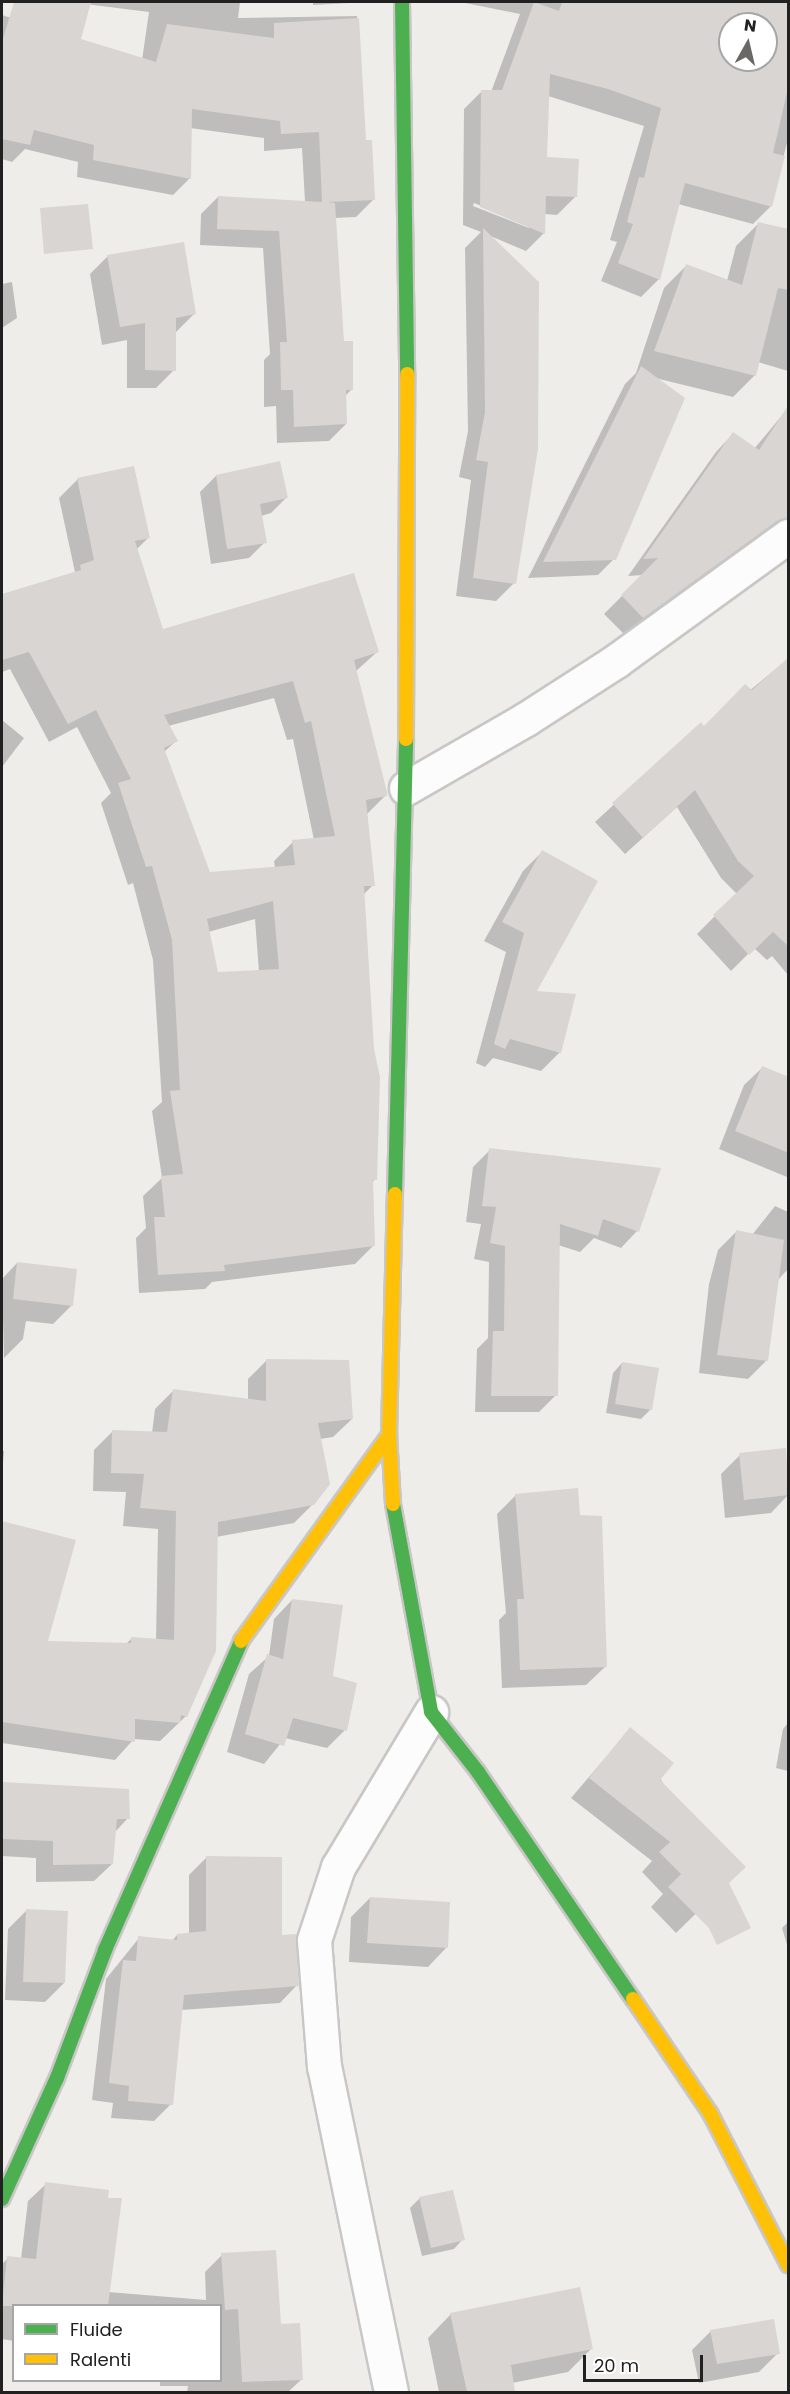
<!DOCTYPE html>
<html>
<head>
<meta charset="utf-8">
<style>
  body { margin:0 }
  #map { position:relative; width:790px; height:2394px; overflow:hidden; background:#efedea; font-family:Poppins,sans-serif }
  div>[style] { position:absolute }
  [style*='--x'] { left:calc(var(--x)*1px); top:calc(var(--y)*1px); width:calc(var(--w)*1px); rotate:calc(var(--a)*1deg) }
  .shadow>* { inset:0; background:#0003 }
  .building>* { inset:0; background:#d8d5d2 }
  .roads { filter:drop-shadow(2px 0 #c8c7c6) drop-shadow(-2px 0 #c8c7c6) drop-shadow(0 2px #c8c7c6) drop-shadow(0 -2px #c8c7c6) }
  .street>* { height:33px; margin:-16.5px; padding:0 16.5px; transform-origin:16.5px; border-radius:16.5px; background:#fdfcfc }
  .fast>* { height:14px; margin:-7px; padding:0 7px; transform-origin:7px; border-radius:7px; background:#4caf50 }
  .slow>* { height:14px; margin:-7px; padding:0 7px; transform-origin:7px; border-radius:7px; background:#ffc107 }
  span { translate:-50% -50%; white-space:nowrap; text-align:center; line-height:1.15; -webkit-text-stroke:4.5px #fff; paint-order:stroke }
  .frame { position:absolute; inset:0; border:3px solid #212121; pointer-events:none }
  .legend { position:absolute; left:12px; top:2304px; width:210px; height:78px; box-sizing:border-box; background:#fff; border:2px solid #a6a6a6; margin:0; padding:8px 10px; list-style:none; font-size:18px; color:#212121 }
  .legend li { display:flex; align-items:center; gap:12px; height:30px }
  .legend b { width:30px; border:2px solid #a6a6a6 }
  .north { position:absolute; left:718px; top:12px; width:60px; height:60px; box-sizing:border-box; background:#fff; border:2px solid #a6a6a6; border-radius:50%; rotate:8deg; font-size:16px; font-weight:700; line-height:24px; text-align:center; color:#212121 }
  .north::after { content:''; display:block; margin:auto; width:21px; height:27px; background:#696867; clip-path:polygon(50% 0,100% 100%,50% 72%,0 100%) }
  .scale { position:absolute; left:583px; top:2355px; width:120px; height:27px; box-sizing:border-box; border:3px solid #212121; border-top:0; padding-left:8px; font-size:18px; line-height:21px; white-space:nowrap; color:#212121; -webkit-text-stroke:4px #fff; paint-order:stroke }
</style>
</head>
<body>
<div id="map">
  <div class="shadow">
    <i style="clip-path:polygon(69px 2px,240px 2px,238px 18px,357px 16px,365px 141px,373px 200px,356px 217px,334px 218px,343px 343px,352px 389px,345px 396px,346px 424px,329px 441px,277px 443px,276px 406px,264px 407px,264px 360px,270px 354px,263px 248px,200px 245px,201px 214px,218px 197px,305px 202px,302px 148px,264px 151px,264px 138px,190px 128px,190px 178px,173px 195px,77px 177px,78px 162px,25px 149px,12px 162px,2px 159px,2px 15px,142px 60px,149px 12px)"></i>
    <i style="clip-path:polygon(313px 2px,367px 2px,313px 5px)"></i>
    <i style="clip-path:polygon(evenodd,460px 2px,788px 2px,788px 139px,771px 206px,753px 224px,678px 204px,659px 279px,641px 297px,601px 281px,617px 242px,610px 240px,644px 126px,548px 96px,545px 158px,575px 197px,557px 215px,545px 214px,544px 233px,526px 251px,488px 235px,514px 583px,496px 601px,456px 596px,471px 480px,459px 477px,468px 431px,465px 248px,481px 232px,463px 225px,464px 109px,482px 91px,491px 92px,520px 14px,460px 2px,730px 24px,766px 24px,766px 60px,730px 60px,730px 24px,460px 2px,474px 203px,529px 225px,529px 228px,473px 206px,474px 203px)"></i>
    <i style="clip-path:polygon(758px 224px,788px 231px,788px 371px,758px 362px,755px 375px,733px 397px,655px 378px,614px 559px,598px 575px,528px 578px,625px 384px,636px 373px,664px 288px,686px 266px,727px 281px,736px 246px)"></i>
    <i style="clip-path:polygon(108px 256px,194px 314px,176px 332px,174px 370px,156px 388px,127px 388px,127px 340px,102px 345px,90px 274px)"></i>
    <i style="clip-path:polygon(12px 282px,17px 318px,2px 328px,2px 284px)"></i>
    <i style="clip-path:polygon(784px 413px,788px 416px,788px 550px,625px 635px,604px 614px,643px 575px,628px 576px,716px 452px,733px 434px,754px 449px)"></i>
    <i style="clip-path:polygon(216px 476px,287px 497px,271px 513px,261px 516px,265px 542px,249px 558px,211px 564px,200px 492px)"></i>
    <i style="clip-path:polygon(evenodd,78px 479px,148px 538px,136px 550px,162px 631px,377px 652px,355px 672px,386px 795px,367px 814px,373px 885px,363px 895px,375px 1179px,372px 1183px,374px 1245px,355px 1264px,212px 1282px,205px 1289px,139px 1293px,136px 1238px,146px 1228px,143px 1196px,162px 1178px,152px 1111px,162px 1102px,153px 960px,133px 883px,128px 885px,101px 803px,111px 793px,77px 727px,49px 742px,10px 669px,2px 672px,2px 596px,75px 572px,59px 498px,78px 479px,274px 698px,287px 740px,293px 739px,314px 840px,293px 842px,274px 861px,275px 868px,209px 873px,164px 752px,176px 741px,168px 726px,274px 698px,78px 479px,255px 919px,259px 972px,217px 974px,208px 932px,255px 919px)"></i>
    <i style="clip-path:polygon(788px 659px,788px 975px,772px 956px,767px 960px,754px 948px,731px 971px,697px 934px,737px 894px,721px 878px,677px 807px,625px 854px,595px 822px,701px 724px,704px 728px)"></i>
    <i style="clip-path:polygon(2px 720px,24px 738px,2px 767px)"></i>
    <i style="clip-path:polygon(542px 852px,534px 992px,560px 1052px,541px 1071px,493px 1058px,485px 1067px,476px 1063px,506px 952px,484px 941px,523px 871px)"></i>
    <i style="clip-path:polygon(762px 1068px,788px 1079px,787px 1177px,719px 1149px,744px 1085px)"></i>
    <i style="clip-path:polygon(490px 1150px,637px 1231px,621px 1248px,594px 1238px,580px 1252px,558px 1245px,556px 1395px,539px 1412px,475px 1412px,477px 1349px,488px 1338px,489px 1262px,474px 1259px,481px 1224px,466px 1222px,473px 1167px)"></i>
    <i style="clip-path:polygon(775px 1206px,788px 1212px,788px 1269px,777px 1281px,766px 1361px,748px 1379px,699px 1373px,709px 1284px,718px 1250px,736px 1232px,752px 1235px)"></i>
    <i style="clip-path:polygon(17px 1263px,72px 1305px,53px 1324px,26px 1321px,23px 1339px,4px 1358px,2px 1279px)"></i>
    <i style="clip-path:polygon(267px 1360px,352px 1419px,333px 1437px,320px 1439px,313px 1504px,294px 1523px,216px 1537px,186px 1716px,160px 1741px,134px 1739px,115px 1760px,2px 1743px,2px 1522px,74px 1541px,46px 1642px,126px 1644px,132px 1638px,156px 1640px,158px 1529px,123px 1526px,126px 1492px,93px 1491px,94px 1450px,113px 1431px,152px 1433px,155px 1409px,173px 1391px,248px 1400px,248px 1379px)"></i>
    <i style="clip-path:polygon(622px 1363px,651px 1409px,641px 1419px,606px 1413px,613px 1373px)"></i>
    <i style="clip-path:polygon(785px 1450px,788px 1495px,771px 1513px,725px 1518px,721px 1474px,740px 1455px)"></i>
    <i style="clip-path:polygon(2px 1451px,4px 1451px,2px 1475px)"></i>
    <i style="clip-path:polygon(516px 1495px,579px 1517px,605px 1667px,586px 1685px,502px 1688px,499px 1620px,506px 1613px,497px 1514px)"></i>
    <i style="clip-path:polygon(292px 1600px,331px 1678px,345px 1730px,327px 1748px,285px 1738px,264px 1764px,227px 1752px,249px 1674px,269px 1656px,274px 1619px)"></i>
    <i style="clip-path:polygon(788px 1723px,788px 1771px,776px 1768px,783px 1729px)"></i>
    <i style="clip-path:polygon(630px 1729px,725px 1885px,676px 1933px,651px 1907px,663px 1894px,642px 1872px,652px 1861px,571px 1798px)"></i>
    <i style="clip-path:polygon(2px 1784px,128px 1790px,128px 1818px,115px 1832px,112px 1864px,94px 1881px,36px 1882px,36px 1858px,2px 1856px)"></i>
    <i style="clip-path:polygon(206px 1858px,280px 1937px,297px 1985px,280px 2003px,181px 2010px,171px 2104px,154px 2121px,111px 2118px,113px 2103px,92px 2100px,106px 1979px,139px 1938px,172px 1941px,177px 1935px,189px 1934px,189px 1875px)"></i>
    <i style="clip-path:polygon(370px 1898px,446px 1948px,428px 1967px,349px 1962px,351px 1917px)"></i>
    <i style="clip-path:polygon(27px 1910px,64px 1983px,45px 2002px,5px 2000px,8px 1929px)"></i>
    <i style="clip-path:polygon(788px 1922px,788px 1948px,782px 1928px)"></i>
    <i style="clip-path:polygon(46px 2184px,108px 2292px,206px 2300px,205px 2272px,222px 2255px,279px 2326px,302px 2379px,288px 2392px,187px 2392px,188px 2386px,160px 2386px,160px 2380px,220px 2380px,220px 2306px,14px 2306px,14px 2341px,2px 2339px,2px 2264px,8px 2258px,21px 2259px,28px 2201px)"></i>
    <i style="clip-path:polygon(420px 2198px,463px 2239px,454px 2249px,422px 2256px,410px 2208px)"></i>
    <i style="clip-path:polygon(451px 2314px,591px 2349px,568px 2372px,512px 2383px,514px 2392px,439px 2392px,428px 2338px)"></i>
    <i style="clip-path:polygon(711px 2331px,778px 2353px,759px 2372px,699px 2383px,692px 2350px)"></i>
  </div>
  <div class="building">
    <i style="clip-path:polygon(14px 2px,91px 2px,81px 39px,156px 62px,167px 24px,274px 38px,274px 23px,359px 18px,366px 140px,372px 140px,375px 200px,328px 202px,335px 203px,344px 341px,353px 341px,353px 390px,346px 390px,347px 424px,294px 427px,293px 390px,281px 390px,280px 342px,287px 342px,279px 231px,217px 229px,218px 196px,322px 202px,319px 132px,281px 134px,280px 121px,192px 109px,191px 179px,93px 160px,94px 145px,34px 130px,30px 145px,2px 139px,2px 42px)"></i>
    <i style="clip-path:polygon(evenodd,534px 2px,559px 11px,562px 2px,789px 2px,789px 84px,773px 153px,785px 156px,772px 207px,685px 183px,660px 280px,618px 263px,633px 224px,627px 222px,639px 177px,644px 178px,661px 108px,608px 89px,550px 74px,547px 157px,579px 159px,577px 197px,546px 196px,545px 234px,480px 207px,481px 90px,502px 90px,534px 2px,730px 24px,766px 24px,766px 60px,730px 60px,730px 24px)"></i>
    <i style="clip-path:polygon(88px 204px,93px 249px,44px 254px,40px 208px)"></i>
    <i style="clip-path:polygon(758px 222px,789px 229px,789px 290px,778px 288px,756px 376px,654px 351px,686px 264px,742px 285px)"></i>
    <i style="clip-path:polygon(483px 228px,539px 282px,538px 449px,516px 584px,473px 578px,488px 462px,476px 460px,485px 412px)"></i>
    <i style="clip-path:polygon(184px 242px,196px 314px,176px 318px,176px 371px,145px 370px,145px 323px,120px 327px,107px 255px)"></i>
    <i style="clip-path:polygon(641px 366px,685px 398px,616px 560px,543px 562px)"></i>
    <i style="clip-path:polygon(789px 404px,789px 518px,777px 521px,643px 618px,621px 595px,658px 558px,643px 559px,733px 432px,759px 450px)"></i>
    <i style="clip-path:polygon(280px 461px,288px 498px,260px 504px,267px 543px,227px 549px,216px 475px)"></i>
    <i style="clip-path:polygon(evenodd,134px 466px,150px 538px,135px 541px,163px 629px,354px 573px,379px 652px,354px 660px,387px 792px,387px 796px,366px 800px,375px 886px,364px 886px,374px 1049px,380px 1077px,377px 1180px,373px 1180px,375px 1246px,224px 1265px,225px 1271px,158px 1275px,154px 1217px,165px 1217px,161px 1176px,183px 1174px,170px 1091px,180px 1090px,172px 940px,152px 866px,146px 867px,118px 783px,131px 779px,96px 710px,68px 724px,29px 652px,2px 660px,2px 594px,81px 570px,80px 565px,94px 560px,77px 478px,134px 466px,293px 681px,305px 723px,311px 721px,335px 836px,292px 840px,295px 865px,210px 872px,164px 748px,178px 741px,164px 715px,293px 681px,134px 466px,273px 901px,279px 969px,218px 972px,207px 919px,273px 901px)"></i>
    <i style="clip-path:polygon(789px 657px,789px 947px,773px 932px,749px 955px,713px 915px,754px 876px,738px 861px,695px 790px,643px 838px,612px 803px,701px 722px,704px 726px,745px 684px,752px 690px)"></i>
    <i style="clip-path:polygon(542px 850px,598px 881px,537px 991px,576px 994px,561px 1053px,510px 1039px,505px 1049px,494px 1044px,524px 933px,502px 922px)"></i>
    <i style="clip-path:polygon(762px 1066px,789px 1077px,789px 1153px,735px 1131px)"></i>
    <i style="clip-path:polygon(489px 1148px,661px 1168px,639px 1232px,603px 1219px,598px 1236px,560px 1224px,558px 1396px,491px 1396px,493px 1331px,504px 1331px,505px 1246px,490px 1243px,496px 1207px,482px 1206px)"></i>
    <i style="clip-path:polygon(736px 1230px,784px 1240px,768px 1361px,717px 1355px)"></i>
    <i style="clip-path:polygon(17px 1262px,77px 1269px,73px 1306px,13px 1299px)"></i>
    <i style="clip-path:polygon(266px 1359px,349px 1360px,353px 1419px,318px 1423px,330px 1484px,314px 1505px,218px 1522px,216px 1651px,187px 1717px,181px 1715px,180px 1723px,135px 1719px,135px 1742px,2px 1722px,2px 1521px,76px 1540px,48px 1641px,131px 1643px,131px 1637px,174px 1640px,176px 1511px,140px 1508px,144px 1474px,111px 1473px,112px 1430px,167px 1432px,173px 1389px,266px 1401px)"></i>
    <i style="clip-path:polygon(622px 1362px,659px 1368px,652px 1410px,615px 1404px)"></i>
    <i style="clip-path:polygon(786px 1448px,789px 1495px,744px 1500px,739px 1453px)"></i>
    <i style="clip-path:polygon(578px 1488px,580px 1515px,602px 1516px,607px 1667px,520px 1670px,517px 1599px,524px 1599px,515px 1494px)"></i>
    <i style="clip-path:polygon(292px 1599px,343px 1605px,333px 1676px,357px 1683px,347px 1731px,293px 1718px,284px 1746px,245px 1734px,267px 1654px,283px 1659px)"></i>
    <i style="clip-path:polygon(630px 1727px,674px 1763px,660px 1780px,746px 1867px,729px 1883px,751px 1928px,717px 1945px,709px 1928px,668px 1887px,681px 1874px,659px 1852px,670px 1842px,589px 1778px)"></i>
    <i style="clip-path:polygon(2px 1782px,129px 1789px,130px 1819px,117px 1819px,113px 1864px,53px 1865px,53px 1841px,2px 1839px)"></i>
    <i style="clip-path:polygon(206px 1856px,282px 1857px,282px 1935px,296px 1934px,299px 1986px,184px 1995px,173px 2105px,128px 2101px,129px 2086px,109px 2083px,123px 1960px,136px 1961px,138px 1936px,177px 1940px,177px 1934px,206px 1931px)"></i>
    <i style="clip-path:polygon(370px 1897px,450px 1902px,448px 1948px,367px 1943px)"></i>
    <i style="clip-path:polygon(26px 1909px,68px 1911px,65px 1983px,23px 1982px)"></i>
    <i style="clip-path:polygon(45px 2182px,109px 2190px,108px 2198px,122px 2198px,108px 2306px,2px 2306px,7px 2256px,36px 2259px)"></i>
    <i style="clip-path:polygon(453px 2190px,465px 2240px,431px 2248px,419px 2197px)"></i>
    <i style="clip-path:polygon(276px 2250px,281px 2324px,300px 2323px,303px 2380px,242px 2382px,238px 2309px,225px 2310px,221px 2253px)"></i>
    <i style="clip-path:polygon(580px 2287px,593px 2349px,511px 2365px,515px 2392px,467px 2392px,450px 2313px)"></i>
    <i style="clip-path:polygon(774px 2319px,780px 2354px,717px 2364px,710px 2330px)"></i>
  </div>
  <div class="roads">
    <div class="street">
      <i style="--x:406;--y:788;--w:138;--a:-29.9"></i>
      <i style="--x:526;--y:719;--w:107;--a:-32.8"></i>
      <i style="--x:616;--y:661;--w:213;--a:-36"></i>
      <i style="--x:391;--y:2392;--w:332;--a:-101.6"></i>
      <i style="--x:324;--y:2067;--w:127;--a:-94.5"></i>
      <i style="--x:314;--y:1940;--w:77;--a:-71.8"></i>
      <i style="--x:338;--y:1867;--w:181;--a:-59"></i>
    </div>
    <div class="fast">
      <i style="--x:402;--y:2;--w:372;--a:89.2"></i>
      <i style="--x:395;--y:1194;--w:455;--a:-88.6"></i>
      <i style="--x:393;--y:1504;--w:211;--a:79.6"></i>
      <i style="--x:431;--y:1712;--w:76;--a:51.9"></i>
      <i style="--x:478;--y:1772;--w:275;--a:55.7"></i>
      <i style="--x:2;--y:2199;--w:133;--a:-65.6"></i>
      <i style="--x:57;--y:2078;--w:137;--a:-69.4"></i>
      <i style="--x:105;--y:1950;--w:338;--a:-66.2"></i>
    </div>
    <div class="slow">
      <i style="--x:406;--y:739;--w:365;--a:-89.8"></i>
      <i style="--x:393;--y:1504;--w:69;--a:-93.3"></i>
      <i style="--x:389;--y:1435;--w:241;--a:-88.6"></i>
      <i style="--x:241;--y:1641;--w:254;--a:-54.3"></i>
      <i style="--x:633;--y:1999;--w:138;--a:56"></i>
      <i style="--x:710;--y:2113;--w:171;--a:62.8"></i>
    </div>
  </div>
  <div class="frame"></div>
  <ul class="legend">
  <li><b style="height:8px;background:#4caf50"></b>Fluide</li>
  <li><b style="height:8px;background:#ffc107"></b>Ralenti</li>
  </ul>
  <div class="north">N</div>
  <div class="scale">20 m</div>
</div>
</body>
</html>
